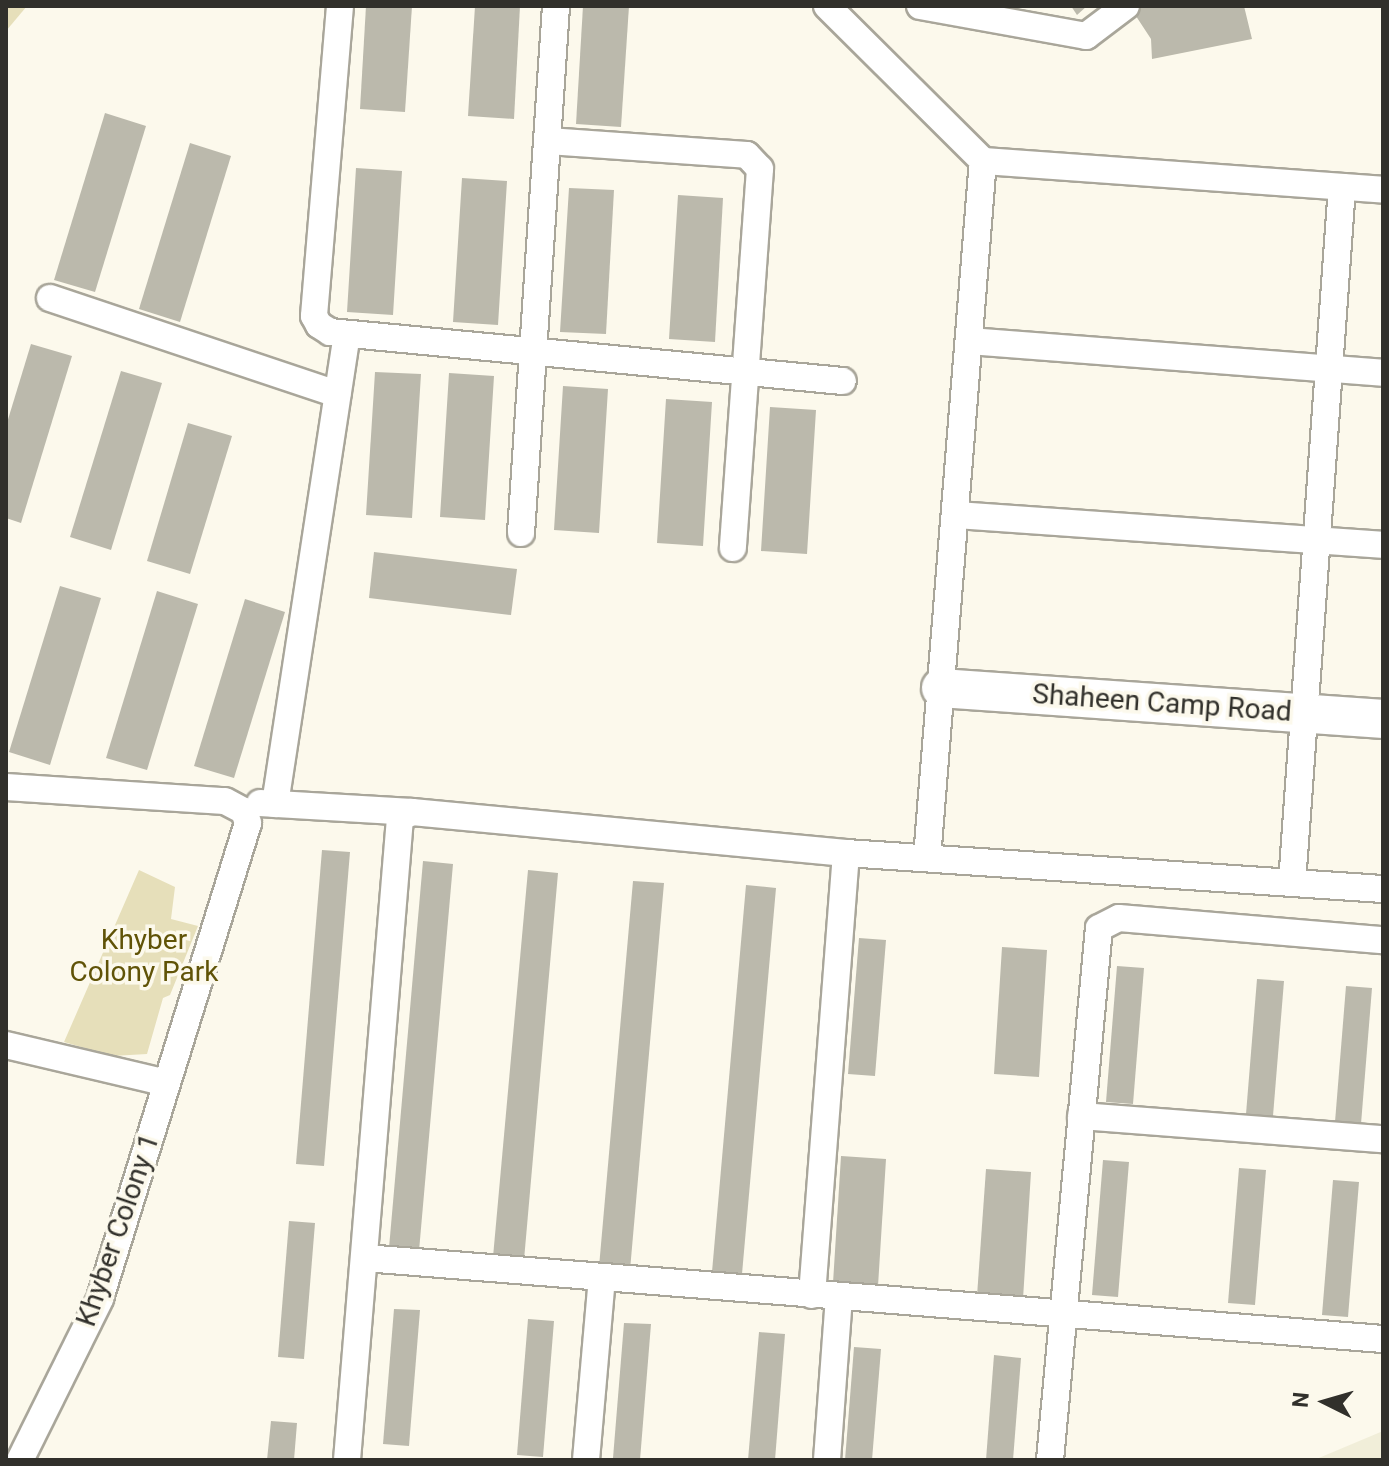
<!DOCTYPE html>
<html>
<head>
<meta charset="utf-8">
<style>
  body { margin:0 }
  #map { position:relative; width:1389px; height:1466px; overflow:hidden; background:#fcf9ec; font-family:Roboto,sans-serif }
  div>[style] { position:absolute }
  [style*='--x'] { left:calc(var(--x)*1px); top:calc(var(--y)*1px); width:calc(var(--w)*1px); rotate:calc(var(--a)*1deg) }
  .built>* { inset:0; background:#f1eed9 }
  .green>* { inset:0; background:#e6dfba }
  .building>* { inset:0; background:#bbb9ac }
  .roads { filter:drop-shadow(2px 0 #a9a69a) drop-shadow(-2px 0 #a9a69a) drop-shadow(0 2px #a9a69a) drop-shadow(0 -2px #a9a69a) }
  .street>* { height:26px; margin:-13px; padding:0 13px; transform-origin:13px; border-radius:13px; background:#fff }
  .secondary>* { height:38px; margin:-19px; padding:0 19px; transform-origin:19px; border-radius:19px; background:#fff }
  span { translate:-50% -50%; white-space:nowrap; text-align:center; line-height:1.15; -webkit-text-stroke:7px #fcf9ec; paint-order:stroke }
  .street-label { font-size:28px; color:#31302b }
  .park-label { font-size:28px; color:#605307 }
  .frame { position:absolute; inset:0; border:8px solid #31302b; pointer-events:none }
  .north { position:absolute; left:1285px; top:1362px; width:80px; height:80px; -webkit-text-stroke:6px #fcf9ec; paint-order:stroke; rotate:275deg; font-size:22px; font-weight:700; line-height:32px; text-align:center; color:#31302b }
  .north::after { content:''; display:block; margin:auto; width:28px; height:36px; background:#31302b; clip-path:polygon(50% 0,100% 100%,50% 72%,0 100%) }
</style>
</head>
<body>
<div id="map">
  <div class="built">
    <i style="clip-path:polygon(1383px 1431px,1383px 1460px,1314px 1460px)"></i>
  </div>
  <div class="green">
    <i style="clip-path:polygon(6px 6px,27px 6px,6px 31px)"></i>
    <i style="clip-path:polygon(139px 870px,175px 887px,171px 919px,198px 926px,170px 995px,163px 998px,147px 1054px,112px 1056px,64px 1042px)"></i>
  </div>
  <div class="building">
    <i style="clip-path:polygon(366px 6px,412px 6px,405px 112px,360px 109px)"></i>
    <i style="clip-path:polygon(475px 6px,520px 6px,514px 119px,468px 116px)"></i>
    <i style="clip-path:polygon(583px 6px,629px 6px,621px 127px,576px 124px)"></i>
    <i style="clip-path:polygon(1071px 6px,1087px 6px,1077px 15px)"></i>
    <i style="clip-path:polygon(1139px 6px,1244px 6px,1252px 39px,1152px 59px,1151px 39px,1132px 10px)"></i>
    <i style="clip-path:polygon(105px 113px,146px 126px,95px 292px,54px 280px)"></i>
    <i style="clip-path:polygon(190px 143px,231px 156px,180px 322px,139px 309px)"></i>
    <i style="clip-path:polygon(356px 168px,402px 171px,393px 315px,347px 312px)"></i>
    <i style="clip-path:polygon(462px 178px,507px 181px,498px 325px,453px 322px)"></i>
    <i style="clip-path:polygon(569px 188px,614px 190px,606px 334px,560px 332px)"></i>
    <i style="clip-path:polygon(678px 195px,723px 198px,715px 342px,669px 339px)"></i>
    <i style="clip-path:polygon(31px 344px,72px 356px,21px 523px,6px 518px,6px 426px)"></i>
    <i style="clip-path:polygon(121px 371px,162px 383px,111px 550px,70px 537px)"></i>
    <i style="clip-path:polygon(375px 372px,421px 374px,412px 518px,366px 515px)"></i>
    <i style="clip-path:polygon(449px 373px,494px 376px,485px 520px,440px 517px)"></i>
    <i style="clip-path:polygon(563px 386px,608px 389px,599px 533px,554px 530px)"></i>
    <i style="clip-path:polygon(666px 399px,712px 402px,703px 546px,657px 543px)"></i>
    <i style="clip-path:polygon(770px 407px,816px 410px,807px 554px,761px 551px)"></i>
    <i style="clip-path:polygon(188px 423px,232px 436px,190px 574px,147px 561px)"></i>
    <i style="clip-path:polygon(374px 552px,517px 569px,511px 615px,369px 598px)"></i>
    <i style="clip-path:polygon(60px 586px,101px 598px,50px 765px,9px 752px)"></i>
    <i style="clip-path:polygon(157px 591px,198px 604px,147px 770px,106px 758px)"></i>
    <i style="clip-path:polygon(245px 599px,285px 612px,234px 778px,194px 766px)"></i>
    <i style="clip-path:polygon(322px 850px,350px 852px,324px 1166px,296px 1164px)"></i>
    <i style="clip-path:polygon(423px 861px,453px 864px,419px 1251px,389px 1248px)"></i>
    <i style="clip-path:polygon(528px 870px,558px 873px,524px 1260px,493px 1257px)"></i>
    <i style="clip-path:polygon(633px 881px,664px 883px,630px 1270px,599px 1267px)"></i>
    <i style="clip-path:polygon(746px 885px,776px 888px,742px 1274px,712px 1272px)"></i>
    <i style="clip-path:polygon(859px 938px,886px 940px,875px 1076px,848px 1074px)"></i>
    <i style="clip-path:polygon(1002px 947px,1047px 950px,1039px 1077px,994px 1074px)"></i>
    <i style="clip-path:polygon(1117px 966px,1144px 968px,1133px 1104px,1106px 1102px)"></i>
    <i style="clip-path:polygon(1257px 979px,1284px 981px,1273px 1116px,1246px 1114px)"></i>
    <i style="clip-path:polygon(1346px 986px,1372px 988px,1361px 1124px,1335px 1122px)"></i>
    <i style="clip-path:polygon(841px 1156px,886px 1159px,878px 1286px,833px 1283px)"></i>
    <i style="clip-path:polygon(1103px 1160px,1129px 1162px,1118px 1297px,1092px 1295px)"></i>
    <i style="clip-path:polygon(1239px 1168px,1266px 1170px,1255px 1305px,1228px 1303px)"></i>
    <i style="clip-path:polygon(986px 1169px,1031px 1172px,1023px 1299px,977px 1296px)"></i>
    <i style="clip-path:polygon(1333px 1180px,1359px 1182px,1348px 1317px,1322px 1315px)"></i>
    <i style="clip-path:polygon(289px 1221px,315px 1223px,304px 1359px,278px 1357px)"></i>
    <i style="clip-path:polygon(394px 1309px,420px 1310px,409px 1446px,383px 1444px)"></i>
    <i style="clip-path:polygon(528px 1319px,554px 1321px,543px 1457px,517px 1455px)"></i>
    <i style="clip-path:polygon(624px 1323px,651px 1324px,640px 1460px,613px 1458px)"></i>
    <i style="clip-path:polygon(759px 1332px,785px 1334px,775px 1460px,748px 1460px)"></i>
    <i style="clip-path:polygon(854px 1347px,881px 1349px,872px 1460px,845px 1460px)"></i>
    <i style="clip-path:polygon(994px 1355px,1021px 1358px,1013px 1460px,986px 1460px)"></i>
    <i style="clip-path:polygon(271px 1421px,297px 1423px,294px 1460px,267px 1460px)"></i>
  </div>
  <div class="roads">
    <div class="street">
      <i style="--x:340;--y:6;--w:311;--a:94.8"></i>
      <i style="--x:314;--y:316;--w:10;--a:61"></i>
      <i style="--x:319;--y:325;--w:13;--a:32"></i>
      <i style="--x:330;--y:332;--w:515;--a:5.46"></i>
      <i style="--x:827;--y:6;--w:220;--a:44.8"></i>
      <i style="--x:983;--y:161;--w:401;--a:4.1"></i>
      <i style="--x:920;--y:6;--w:169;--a:10.2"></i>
      <i style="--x:1086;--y:36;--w:50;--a:-36.9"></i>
      <i style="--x:548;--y:141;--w:199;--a:4"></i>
      <i style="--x:747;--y:155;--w:19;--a:47"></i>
      <i style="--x:760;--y:169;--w:380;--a:94.1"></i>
      <i style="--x:50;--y:298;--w:303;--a:18.5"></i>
      <i style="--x:969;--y:341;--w:415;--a:4.4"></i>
      <i style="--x:955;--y:515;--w:429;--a:4"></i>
      <i style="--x:521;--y:533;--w:528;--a:-86.2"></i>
      <i style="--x:6;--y:787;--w:219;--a:3.7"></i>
      <i style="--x:225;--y:801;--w:21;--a:28"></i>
      <i style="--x:244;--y:811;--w:13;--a:72"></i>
      <i style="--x:248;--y:823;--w:498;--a:107.3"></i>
      <i style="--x:100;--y:1299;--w:180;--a:116.4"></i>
      <i style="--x:260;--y:803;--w:152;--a:3.4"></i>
      <i style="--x:275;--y:804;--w:475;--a:-81.3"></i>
      <i style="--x:927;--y:858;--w:699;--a:-85.41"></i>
      <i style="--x:1292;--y:883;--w:698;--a:-85.89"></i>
      <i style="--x:6;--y:1045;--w:165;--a:13.3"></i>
      <i style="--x:1081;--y:1116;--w:303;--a:4.4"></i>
      <i style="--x:365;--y:1258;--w:1021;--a:4.55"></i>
      <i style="--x:812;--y:1295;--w:443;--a:-85.6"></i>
      <i style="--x:347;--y:1460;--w:644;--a:-85.28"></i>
      <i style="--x:400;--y:818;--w:13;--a:-27"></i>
      <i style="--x:412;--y:812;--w:436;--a:5.4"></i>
      <i style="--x:846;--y:853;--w:538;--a:3.84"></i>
      <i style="--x:586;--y:1460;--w:183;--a:-85"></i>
      <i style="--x:827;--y:1460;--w:163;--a:-85.8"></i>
      <i style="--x:1050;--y:1460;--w:534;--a:-84.74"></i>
      <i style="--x:1099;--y:928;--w:22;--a:-27"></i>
      <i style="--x:1119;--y:918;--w:265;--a:4.8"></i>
    </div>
    <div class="secondary">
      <i style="--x:941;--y:688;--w:443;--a:4"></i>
    </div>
  </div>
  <div class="street-label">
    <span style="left:1162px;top:703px;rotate:4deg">Shaheen Camp Road</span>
    <span style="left:118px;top:1230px;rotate:-71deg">Khyber Colony 1</span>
  </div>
  <div class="park-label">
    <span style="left:144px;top:956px">Khyber<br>Colony Park</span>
  </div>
  <div class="frame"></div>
  <div class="north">N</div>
</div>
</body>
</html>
